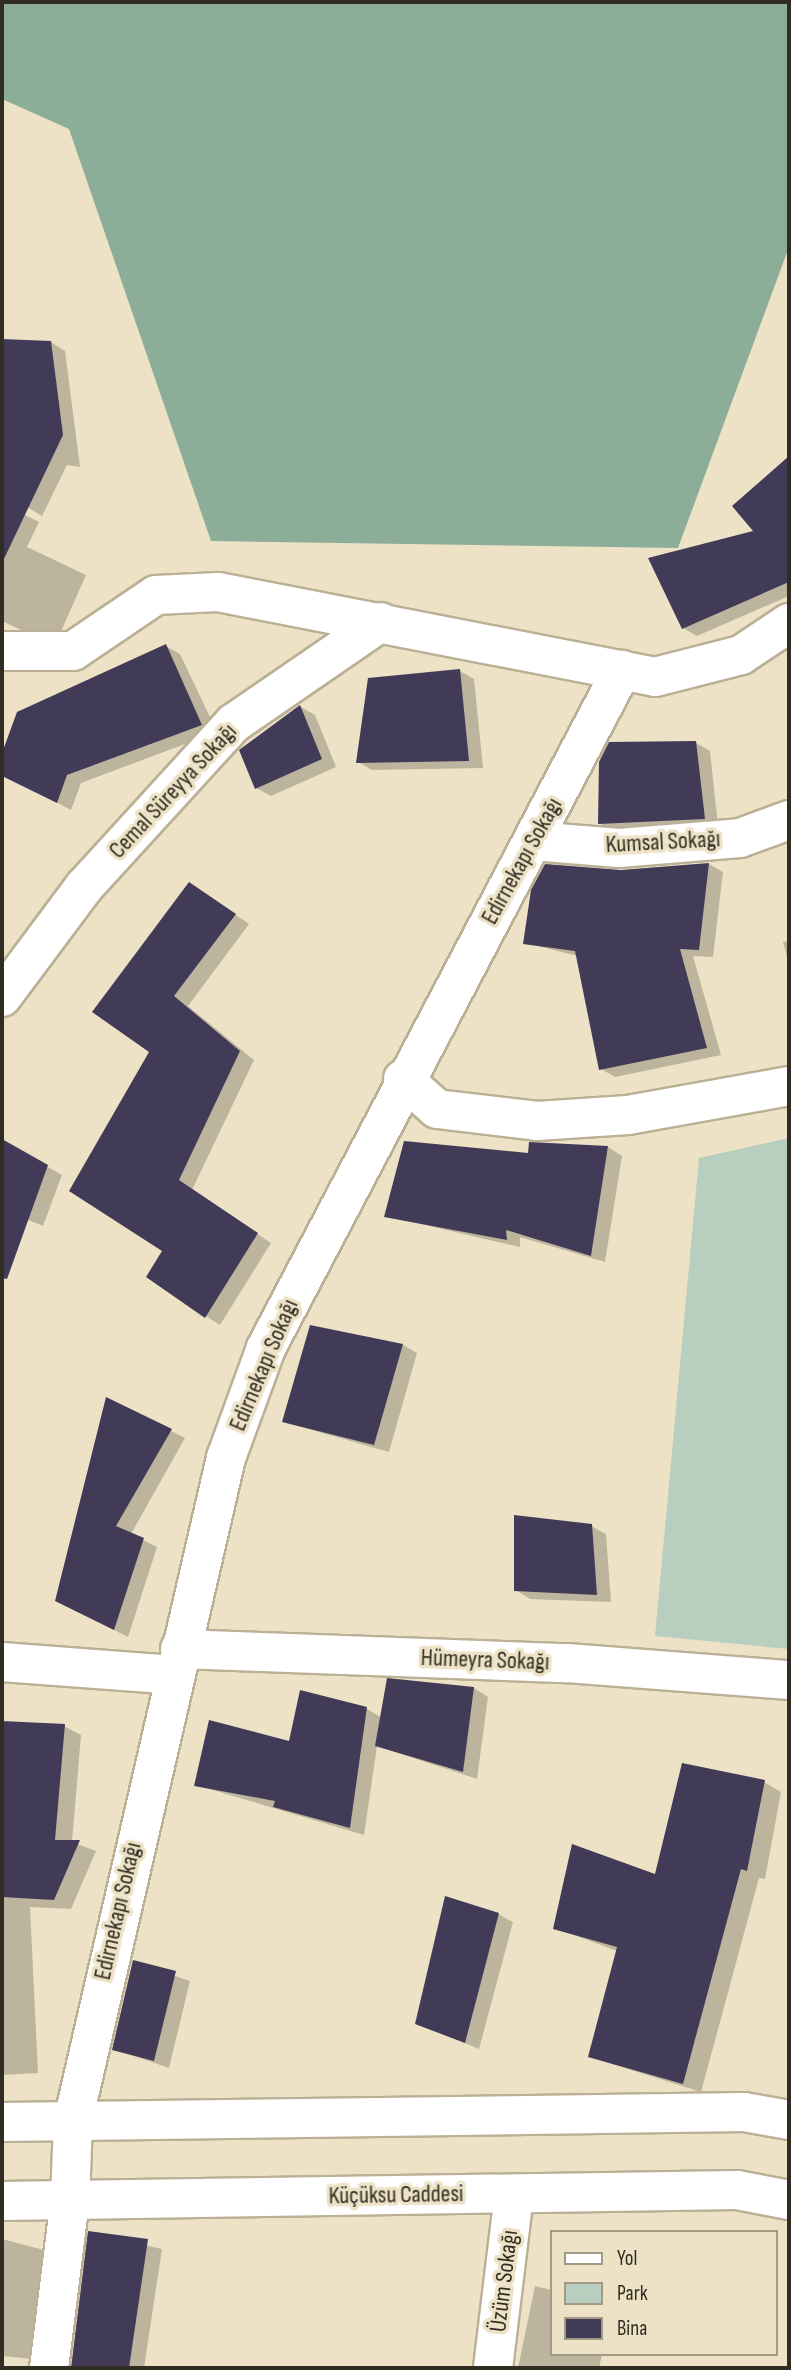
<!DOCTYPE html>
<html>
<head>
<meta charset="utf-8">
<style>
  body { margin:0 }
  #map { position:relative; width:791px; height:2370px; overflow:hidden; background:#ede2c6; font-family:"Sofia Sans Condensed",sans-serif }
  div>[style] { position:absolute }
  [style*='--x'] { left:calc(var(--x)*1px); top:calc(var(--y)*1px); width:calc(var(--w)*1px); rotate:calc(var(--a)*1deg) }
  .green>* { inset:0; background:#b8cfc0 }
  .forest>* { inset:0; background:#8cad98 }
  .shadow>* { inset:0; background:#0003 }
  .building>* { inset:0; background:#423b57 }
  .roads { filter:drop-shadow(2px 0 #bbb095) drop-shadow(-2px 0 #bbb095) drop-shadow(0 2px #bbb095) drop-shadow(0 -2px #bbb095) }
  .minor>* { height:38px; margin:-19px; padding:0 19px; transform-origin:19px; border-radius:19px; background:#fff }
  .primary>* { height:38px; margin:-19px; padding:0 19px; transform-origin:19px; border-radius:19px; background:#fff }
  span { translate:-50% -50%; white-space:nowrap; text-align:center; line-height:1.15; -webkit-text-stroke:7px #ede2c6; paint-order:stroke }
  .street-label { font-size:24px; color:#312d22 }
  .frame { position:absolute; inset:0; border:4px solid #312d22; pointer-events:none }
  .legend { position:absolute; left:550px; top:2230px; width:228px; height:126px; box-sizing:border-box; background:#ede2c6; border:2px solid #a29a84; margin:0; padding:9px 12px; list-style:none; font-size:21px; color:#312d22 }
  .legend li { display:flex; align-items:center; gap:14px; height:35px }
  .legend b { width:35px; border:2px solid #a29a84 }
</style>
</head>
<body>
<div id="map">
  <div class="green">
    <i style="clip-path:polygon(789px 1138px,789px 1649px,655px 1636px,699px 1158px)"></i>
  </div>
  <div class="forest">
    <i style="clip-path:polygon(2px 2px,789px 2px,789px 247px,678px 548px,211px 541px,69px 129px,2px 99px)"></i>
  </div>
  <div class="shadow">
    <i style="clip-path:polygon(2px 341px,51px 342px,65px 351px,80px 467px,67px 465px,42px 516px,29px 508px,2px 404px)"></i>
    <i style="clip-path:polygon(789px 459px,789px 596px,697px 636px,683px 628px,756px 532px,734px 506px)"></i>
    <i style="clip-path:polygon(2px 503px,39px 522px,27px 547px,86px 575px,59px 636px,34px 636px,2px 621px)"></i>
    <i style="clip-path:polygon(166px 646px,180px 654px,217px 732px,81px 783px,71px 810px,2px 774px,18px 713px)"></i>
    <i style="clip-path:polygon(460px 671px,474px 679px,483px 768px,372px 770px,358px 762px)"></i>
    <i style="clip-path:polygon(301px 707px,315px 715px,336px 767px,271px 796px,256px 788px)"></i>
    <i style="clip-path:polygon(696px 743px,710px 751px,718px 826px,614px 832px,599px 823px)"></i>
    <i style="clip-path:polygon(709px 864px,723px 872px,713px 957px,693px 956px,721px 1055px,615px 1077px,601px 1069px,578px 956px,525px 943px,621px 872px)"></i>
    <i style="clip-path:polygon(204px 893px,249px 924px,188px 1006px,254px 1060px,192px 1190px,271px 1243px,220px 1325px,206px 1316px,164px 1250px,151px 1051px)"></i>
    <i style="clip-path:polygon(789px 941px,789px 964px,783px 942px)"></i>
    <i style="clip-path:polygon(2px 1141px,62px 1175px,43px 1226px,2px 1209px)"></i>
    <i style="clip-path:polygon(530px 1144px,608px 1147px,622px 1156px,605px 1262px,520px 1237px,520px 1247px,386px 1216px,529px 1155px)"></i>
    <i style="clip-path:polygon(403px 1345px,417px 1353px,389px 1452px,284px 1422px)"></i>
    <i style="clip-path:polygon(108px 1399px,185px 1438px,131px 1534px,157px 1547px,128px 1637px,72px 1609px)"></i>
    <i style="clip-path:polygon(591px 1526px,606px 1534px,611px 1602px,530px 1599px,516px 1590px)"></i>
    <i style="clip-path:polygon(474px 1688px,488px 1697px,477px 1779px,377px 1746px,364px 1835px,196px 1785px,367px 1709px,382px 1718px)"></i>
    <i style="clip-path:polygon(2px 1723px,64px 1726px,81px 1735px,72px 1842px,96px 1851px,71px 1909px,30px 1907px,38px 2073px,2px 2075px)"></i>
    <i style="clip-path:polygon(764px 1782px,781px 1792px,765px 1879px,759px 1878px,701px 2092px,590px 2057px,617px 1951px,555px 1928px,656px 1877px)"></i>
    <i style="clip-path:polygon(498px 1914px,513px 1922px,479px 2049px,417px 2023px)"></i>
    <i style="clip-path:polygon(134px 1962px,190px 1981px,169px 2068px,114px 2049px)"></i>
    <i style="clip-path:polygon(90px 2233px,162px 2249px,144px 2368px,73px 2368px)"></i>
    <i style="clip-path:polygon(2px 2239px,44px 2250px,43px 2360px,2px 2356px)"></i>
    <i style="clip-path:polygon(535px 2286px,551px 2290px,551px 2354px,602px 2354px,599px 2368px,518px 2368px)"></i>
  </div>
  <div class="building">
    <i style="clip-path:polygon(2px 339px,51px 341px,63px 435px,2px 563px)"></i>
    <i style="clip-path:polygon(789px 456px,789px 582px,682px 629px,648px 558px,753px 531px,732px 506px)"></i>
    <i style="clip-path:polygon(166px 644px,202px 725px,67px 775px,57px 803px,2px 776px,2px 753px,17px 712px)"></i>
    <i style="clip-path:polygon(460px 669px,469px 761px,356px 763px,368px 678px)"></i>
    <i style="clip-path:polygon(300px 705px,322px 759px,255px 789px,239px 750px)"></i>
    <i style="clip-path:polygon(696px 741px,705px 819px,598px 824px,599px 762px,609px 742px)"></i>
    <i style="clip-path:polygon(709px 863px,699px 950px,680px 949px,707px 1048px,599px 1070px,575px 951px,523px 944px,531px 890px,545px 864px,621px 870px)"></i>
    <i style="clip-path:polygon(189px 882px,236px 914px,174px 996px,240px 1051px,179px 1180px,258px 1233px,205px 1318px,146px 1277px,162px 1251px,69px 1191px,149px 1052px,92px 1012px)"></i>
    <i style="clip-path:polygon(2px 1139px,48px 1165px,7px 1279px,2px 1278px)"></i>
    <i style="clip-path:polygon(404px 1141px,528px 1153px,529px 1142px,608px 1146px,591px 1256px,506px 1230px,507px 1240px,384px 1217px)"></i>
    <i style="clip-path:polygon(310px 1325px,403px 1344px,374px 1445px,282px 1422px)"></i>
    <i style="clip-path:polygon(106px 1397px,172px 1429px,116px 1526px,144px 1538px,114px 1630px,55px 1601px)"></i>
    <i style="clip-path:polygon(514px 1515px,592px 1524px,597px 1595px,514px 1591px)"></i>
    <i style="clip-path:polygon(387px 1678px,474px 1687px,463px 1772px,375px 1746px)"></i>
    <i style="clip-path:polygon(300px 1690px,367px 1707px,350px 1828px,273px 1807px,275px 1801px,194px 1786px,209px 1720px,289px 1741px)"></i>
    <i style="clip-path:polygon(2px 1721px,65px 1724px,55px 1840px,80px 1840px,54px 1900px,2px 1897px)"></i>
    <i style="clip-path:polygon(682px 1763px,765px 1780px,747px 1871px,741px 1869px,683px 2084px,588px 2057px,617px 1947px,553px 1929px,572px 1844px,655px 1874px)"></i>
    <i style="clip-path:polygon(445px 1896px,499px 1913px,465px 2043px,415px 2024px)"></i>
    <i style="clip-path:polygon(133px 1960px,176px 1971px,154px 2061px,112px 2050px)"></i>
    <i style="clip-path:polygon(88px 2231px,148px 2239px,129px 2368px,71px 2368px)"></i>
  </div>
  <div class="roads">
    <div class="minor">
      <i style="--x:2;--y:651;--w:71;--a:0"></i>
      <i style="--x:73;--y:651;--w:100;--a:-34"></i>
      <i style="--x:156;--y:595;--w:62;--a:-2.8"></i>
      <i style="--x:218;--y:592;--w:445;--a:11"></i>
      <i style="--x:655;--y:677;--w:89;--a:-14.3"></i>
      <i style="--x:741;--y:655;--w:58;--a:-33.7"></i>
      <i style="--x:533;--y:841;--w:86;--a:4.7"></i>
      <i style="--x:619;--y:848;--w:121;--a:-4.7"></i>
      <i style="--x:740;--y:838;--w:52;--a:-20.2"></i>
      <i style="--x:2;--y:997;--w:137;--a:-53.3"></i>
      <i style="--x:84;--y:887;--w:222;--a:-47.6"></i>
      <i style="--x:234;--y:723;--w:178;--a:-34.5"></i>
      <i style="--x:403;--y:1079;--w:45;--a:41.4"></i>
      <i style="--x:437;--y:1109;--w:101;--a:6.8"></i>
      <i style="--x:537;--y:1121;--w:91;--a:-3.8"></i>
      <i style="--x:628;--y:1115;--w:164;--a:-10.2"></i>
      <i style="--x:180;--y:1649;--w:387;--a:2.1"></i>
      <i style="--x:567;--y:1663;--w:223;--a:4.4"></i>
      <i style="--x:2;--y:1662;--w:172;--a:4.3"></i>
      <i style="--x:73;--y:2121;--w:680;--a:-77.01"></i>
      <i style="--x:226;--y:1458;--w:117;--a:-70"></i>
      <i style="--x:266;--y:1348;--w:766;--a:-62.3"></i>
      <i style="--x:49;--y:2368;--w:169;--a:-82.9"></i>
      <i style="--x:493;--y:2368;--w:175;--a:-83.1"></i>
    </div>
    <div class="primary">
      <i style="--x:2;--y:2122;--w:742;--a:-0.77"></i>
      <i style="--x:744;--y:2112;--w:46;--a:10.1"></i>
      <i style="--x:70;--y:2200;--w:79;--a:-87.8"></i>
      <i style="--x:2;--y:2201;--w:735;--a:-0.86"></i>
      <i style="--x:737;--y:2190;--w:53;--a:10.9"></i>
    </div>
  </div>
  <div class="street-label">
    <span style="left:173px;top:791px;rotate:-47deg">Cemal Süreyya Sokağı</span>
    <span style="left:663px;top:842px;rotate:-3deg">Kumsal Sokağı</span>
    <span style="left:522px;top:861px;rotate:-61deg">Edirnekapı Sokağı</span>
    <span style="left:264px;top:1365px;rotate:-67deg">Edirnekapı Sokağı</span>
    <span style="left:485px;top:1660px;rotate:2deg">Hümeyra Sokağı</span>
    <span style="left:118px;top:1911px;rotate:-77deg">Edirnekapı Sokağı</span>
    <span style="left:396px;top:2195px;rotate:-1deg">Küçüksu Caddesi</span>
    <span style="left:504px;top:2281px;rotate:-83deg">Üzüm Sokağı</span>
  </div>
  <div class="frame"></div>
  <ul class="legend">
  <li><b style="height:9px;background:#fff"></b>Yol</li>
  <li><b style="height:19px;background:#b8cfc0"></b>Park</li>
  <li><b style="height:19px;background:#423b57"></b>Bina</li>
  </ul>
</div>
</body>
</html>
